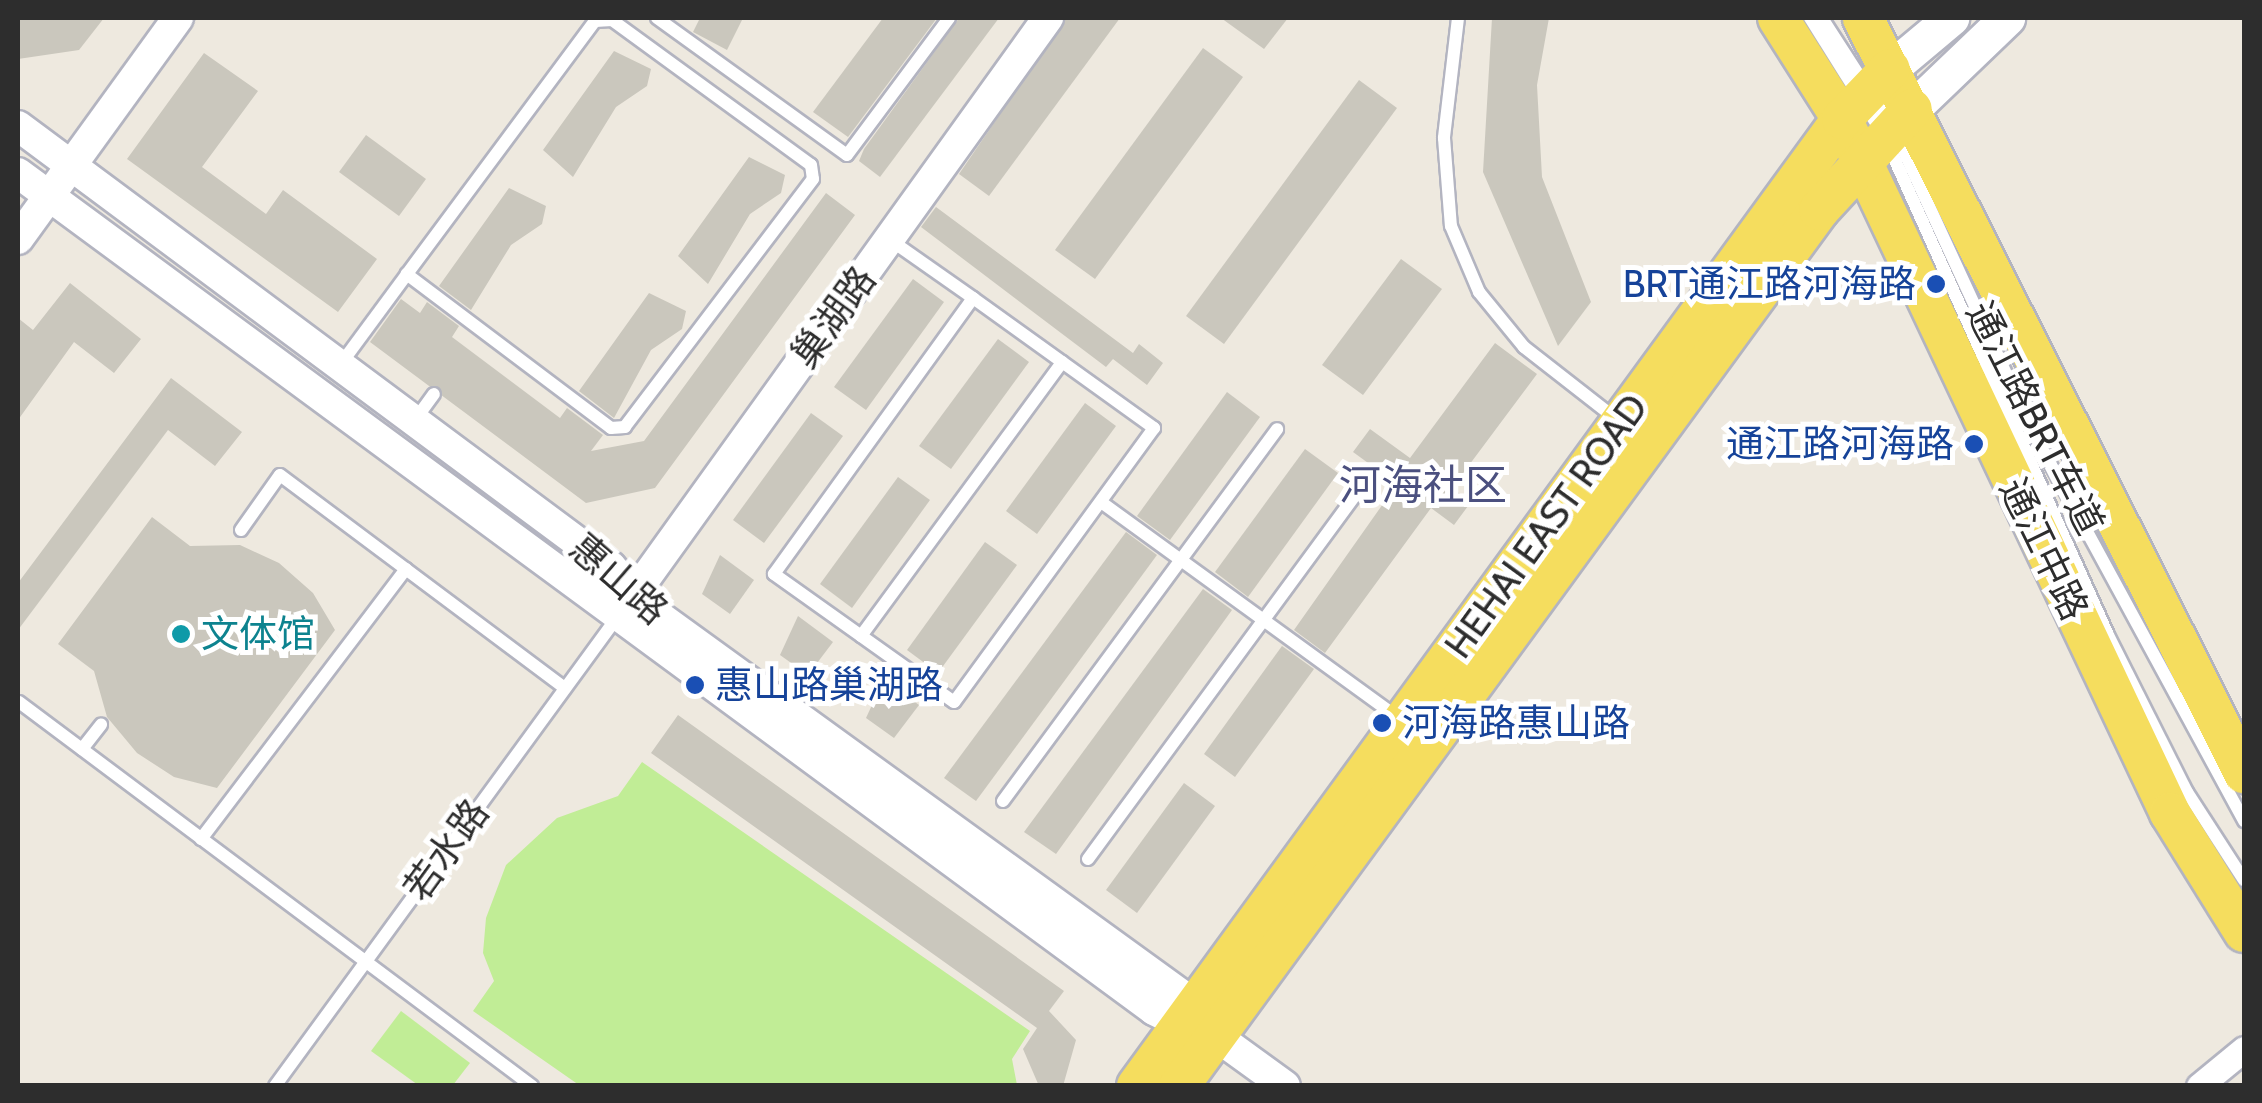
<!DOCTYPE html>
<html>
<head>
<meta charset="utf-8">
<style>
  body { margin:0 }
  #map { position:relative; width:2262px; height:1103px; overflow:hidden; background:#eee9df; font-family:Cabin,"Noto Sans SC",sans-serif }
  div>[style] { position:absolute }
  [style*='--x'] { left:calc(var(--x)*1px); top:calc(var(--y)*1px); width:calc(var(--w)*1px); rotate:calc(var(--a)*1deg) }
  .pitch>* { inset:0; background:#c1ed96 }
  .building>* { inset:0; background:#cac7bd }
  .roads { filter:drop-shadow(2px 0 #b3b4c0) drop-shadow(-2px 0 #b3b4c0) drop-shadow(0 2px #b3b4c0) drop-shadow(0 -2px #b3b4c0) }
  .service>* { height:12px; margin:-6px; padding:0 6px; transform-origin:6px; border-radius:6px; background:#fff }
  .minor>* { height:25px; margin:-12.5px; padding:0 12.5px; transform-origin:12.5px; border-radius:12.5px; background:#fff }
  .tertiary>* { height:30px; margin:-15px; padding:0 15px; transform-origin:15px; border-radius:15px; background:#fff }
  .secondary>* { height:35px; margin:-17.5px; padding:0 17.5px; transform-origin:17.5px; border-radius:17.5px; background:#fff }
  .primary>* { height:40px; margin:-20px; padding:0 20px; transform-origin:20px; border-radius:20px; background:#f5dd5e }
  .dots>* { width:28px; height:28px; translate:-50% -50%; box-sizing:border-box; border:5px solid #fff; border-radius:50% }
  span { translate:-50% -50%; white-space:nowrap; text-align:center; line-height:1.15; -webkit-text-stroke:10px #fff; paint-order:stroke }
  .transit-label { font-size:38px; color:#164399 }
  .right { translate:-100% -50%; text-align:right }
  .left { translate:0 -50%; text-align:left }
  .street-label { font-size:38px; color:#2d2d2d }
  .culture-label { font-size:38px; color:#0d838f }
  .quarter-label { font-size:42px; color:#4b507f }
  .frame { position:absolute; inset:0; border:20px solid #2d2d2d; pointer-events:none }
</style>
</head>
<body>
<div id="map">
  <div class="pitch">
    <i style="clip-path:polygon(642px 762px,1030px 1031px,1012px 1059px,1017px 1085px,579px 1085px,473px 1011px,494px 981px,483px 953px,486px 918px,506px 865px,557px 818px,618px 796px)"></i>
    <i style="clip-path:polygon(401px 1011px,470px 1063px,453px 1085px,418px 1085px,371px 1051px)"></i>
  </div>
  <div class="building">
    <i style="clip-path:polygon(18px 18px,104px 18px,79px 50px,18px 59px)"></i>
    <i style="clip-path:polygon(700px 18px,743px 18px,727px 50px,693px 32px)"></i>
    <i style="clip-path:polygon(883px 18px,937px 18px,848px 137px,813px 112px)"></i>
    <i style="clip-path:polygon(959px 18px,999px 18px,880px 177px,859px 161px,864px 149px)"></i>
    <i style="clip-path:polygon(1066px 18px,1120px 18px,989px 196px,959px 174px)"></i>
    <i style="clip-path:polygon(1221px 18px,1288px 18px,1264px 49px)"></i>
    <i style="clip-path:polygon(1492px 18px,1549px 18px,1537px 85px,1542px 177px,1591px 302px,1558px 346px,1483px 172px)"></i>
    <i style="clip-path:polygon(1203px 48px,1243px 77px,1095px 279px,1055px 250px)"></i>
    <i style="clip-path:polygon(614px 51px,651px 69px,647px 86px,616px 107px,573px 177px,543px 150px)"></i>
    <i style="clip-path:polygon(204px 53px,258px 91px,202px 167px,266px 214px,283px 190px,377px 259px,338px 312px,127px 159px)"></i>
    <i style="clip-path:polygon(1359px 80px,1397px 108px,1224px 344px,1186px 316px)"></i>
    <i style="clip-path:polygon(366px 135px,426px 179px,399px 216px,339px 172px)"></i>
    <i style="clip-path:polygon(749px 157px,785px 175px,781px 193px,750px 214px,708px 284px,678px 256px)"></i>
    <i style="clip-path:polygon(509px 188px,546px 206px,542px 224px,511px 245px,471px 310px,439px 286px)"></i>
    <i style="clip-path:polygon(826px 193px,855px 215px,655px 488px,586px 503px,370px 342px,401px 299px,420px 313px,427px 302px,459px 326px,452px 337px,560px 418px,567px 408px,603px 435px,591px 451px,644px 441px)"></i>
    <i style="clip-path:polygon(936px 207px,1133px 353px,1139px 344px,1163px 363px,1147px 385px,1113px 359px,1106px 367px,921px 227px)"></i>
    <i style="clip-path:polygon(1401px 259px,1442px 289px,1363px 395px,1322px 365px)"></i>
    <i style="clip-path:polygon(913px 279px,944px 302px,866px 410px,834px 387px)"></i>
    <i style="clip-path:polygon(70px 283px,141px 339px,114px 373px,74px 342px,18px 420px,18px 318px,33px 330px)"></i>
    <i style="clip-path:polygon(649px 293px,686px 311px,682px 329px,651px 350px,614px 418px,579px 391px)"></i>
    <i style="clip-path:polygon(998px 339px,1029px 362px,951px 469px,919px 446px)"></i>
    <i style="clip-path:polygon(1495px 343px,1537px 374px,1452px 488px,1471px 502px,1454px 525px,1431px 508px,1325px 653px,1294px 630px,1397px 484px,1353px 452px,1370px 429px,1410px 458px)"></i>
    <i style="clip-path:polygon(171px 378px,242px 432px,215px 466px,168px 430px,18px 630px,18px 583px)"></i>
    <i style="clip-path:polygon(1227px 392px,1260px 417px,1170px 540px,1137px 516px)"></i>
    <i style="clip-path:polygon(1085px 403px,1116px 426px,1037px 534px,1006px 511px)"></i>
    <i style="clip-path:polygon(811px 413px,843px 436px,764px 543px,733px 520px)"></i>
    <i style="clip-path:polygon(1305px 449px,1338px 473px,1248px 597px,1215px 572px)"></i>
    <i style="clip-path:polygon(898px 477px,930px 500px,852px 608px,820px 584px)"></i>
    <i style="clip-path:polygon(152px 517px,190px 546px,240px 545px,279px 563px,313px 593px,335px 630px,217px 788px,174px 777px,137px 753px,107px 717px,94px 671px,58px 644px)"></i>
    <i style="clip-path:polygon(1126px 532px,1157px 555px,976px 801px,944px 778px)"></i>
    <i style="clip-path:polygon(985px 542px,1017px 565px,938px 673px,907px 650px)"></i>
    <i style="clip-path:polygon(720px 555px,754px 580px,730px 614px,702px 594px)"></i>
    <i style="clip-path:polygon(1203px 589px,1232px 610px,1056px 854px,1024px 832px)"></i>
    <i style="clip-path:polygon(798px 616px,833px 642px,808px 675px,780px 655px)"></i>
    <i style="clip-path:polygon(1282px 646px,1314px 669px,1235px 777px,1204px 754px)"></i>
    <i style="clip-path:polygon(884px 679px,919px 705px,894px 738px,866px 718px)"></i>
    <i style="clip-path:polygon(678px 715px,1064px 991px,1049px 1011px,1076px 1040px,1063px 1086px,1039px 1086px,1023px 1049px,1037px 1028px,651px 753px)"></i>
    <i style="clip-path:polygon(1184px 783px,1215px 806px,1137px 913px,1106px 890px)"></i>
  </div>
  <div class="roads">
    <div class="service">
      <i style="--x:657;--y:18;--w:234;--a:35.8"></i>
      <i style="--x:847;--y:155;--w:171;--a:-53.3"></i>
      <i style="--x:1458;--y:18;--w:121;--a:96.7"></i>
      <i style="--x:1444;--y:138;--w:88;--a:85.5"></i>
      <i style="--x:1451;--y:226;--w:72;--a:67"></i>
      <i style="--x:1479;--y:292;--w:71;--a:50.7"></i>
      <i style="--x:1524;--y:347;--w:115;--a:38"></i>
      <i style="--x:1810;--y:18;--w:139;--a:57.9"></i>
      <i style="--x:1884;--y:136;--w:547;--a:65.82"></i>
      <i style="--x:2108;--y:635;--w:176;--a:63.3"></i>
      <i style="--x:2187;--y:792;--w:105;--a:57.1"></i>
      <i style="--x:1822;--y:18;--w:131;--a:57.2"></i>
      <i style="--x:1893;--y:128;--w:335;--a:65.3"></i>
      <i style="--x:2033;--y:432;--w:443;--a:61.5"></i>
      <i style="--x:889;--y:239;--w:103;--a:35.1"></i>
      <i style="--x:973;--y:298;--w:223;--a:35.7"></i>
      <i style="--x:1154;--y:428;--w:339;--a:126.1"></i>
      <i style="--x:954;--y:702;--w:221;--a:-144.6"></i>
      <i style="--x:774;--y:574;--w:340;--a:-54.2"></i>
      <i style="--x:340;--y:365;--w:113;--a:-53.6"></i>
      <i style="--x:407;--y:274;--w:315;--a:-53.4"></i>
      <i style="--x:595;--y:21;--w:17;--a:-3"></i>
      <i style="--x:612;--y:20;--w:246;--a:36.1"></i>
      <i style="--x:811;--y:165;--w:14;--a:82"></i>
      <i style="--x:813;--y:179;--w:311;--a:127.2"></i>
      <i style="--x:625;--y:427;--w:14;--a:176"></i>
      <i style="--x:611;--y:428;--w:256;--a:-143"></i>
      <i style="--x:415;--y:420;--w:32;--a:-54"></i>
      <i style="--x:1101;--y:502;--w:367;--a:36"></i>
      <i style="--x:241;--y:530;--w:67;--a:-54.7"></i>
      <i style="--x:280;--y:475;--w:356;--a:36.8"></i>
      <i style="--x:861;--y:636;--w:340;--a:-53.7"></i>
      <i style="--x:19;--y:702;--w:641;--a:36.82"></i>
      <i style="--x:82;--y:749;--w:31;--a:-52"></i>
      <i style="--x:1003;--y:801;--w:462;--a:-53.6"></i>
      <i style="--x:201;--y:839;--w:339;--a:-52.8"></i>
      <i style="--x:1088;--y:859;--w:461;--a:-53.7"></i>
      <i style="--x:275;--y:1086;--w:582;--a:-53.88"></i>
    </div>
    <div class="minor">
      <i style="--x:2199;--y:1086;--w:58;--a:-39.4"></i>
    </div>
    <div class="tertiary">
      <i style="--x:18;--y:126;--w:739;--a:36.64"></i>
      <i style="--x:611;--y:567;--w:53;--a:48.8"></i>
      <i style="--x:646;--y:607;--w:680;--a:35.91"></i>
      <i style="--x:1197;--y:1006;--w:36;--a:58"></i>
      <i style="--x:1216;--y:1036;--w:85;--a:35.9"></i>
      <i style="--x:18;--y:173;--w:1411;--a:36.38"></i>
      <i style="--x:1154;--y:1010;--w:49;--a:26.6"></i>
      <i style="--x:18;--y:239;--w:273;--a:-54.1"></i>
      <i style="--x:624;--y:608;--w:727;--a:-54.3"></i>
    </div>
    <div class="secondary">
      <i style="--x:1890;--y:69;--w:80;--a:-39.9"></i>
      <i style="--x:1912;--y:109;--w:132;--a:-43.8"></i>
    </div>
    <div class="primary">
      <i style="--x:1778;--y:18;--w:120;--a:57.6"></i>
      <i style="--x:1842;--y:119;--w:768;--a:64.7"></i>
      <i style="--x:2170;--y:813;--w:140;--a:58.1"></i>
      <i style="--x:1863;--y:18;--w:846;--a:63.22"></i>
      <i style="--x:1137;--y:1086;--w:1197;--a:-53.91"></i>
      <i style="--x:1842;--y:119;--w:69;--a:-46.2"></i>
      <i style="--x:1179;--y:1086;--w:1085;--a:-53.85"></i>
      <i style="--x:1819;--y:210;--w:137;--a:-47.4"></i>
    </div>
  </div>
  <div class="dots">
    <i style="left:1936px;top:284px;background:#1a4fb4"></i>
    <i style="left:1974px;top:444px;background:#1a4fb4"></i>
    <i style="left:181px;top:634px;background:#0f9aa8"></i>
    <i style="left:695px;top:685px;background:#1a4fb4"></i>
    <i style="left:1382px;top:723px;background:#1a4fb4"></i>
  </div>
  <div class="transit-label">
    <span class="right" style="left:1916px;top:284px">BRT通江路河海路</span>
    <span class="right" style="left:1954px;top:444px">通江路河海路</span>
    <span class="left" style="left:715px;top:685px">惠山路巢湖路</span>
    <span class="left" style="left:1402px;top:723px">河海路惠山路</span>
  </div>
  <div class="street-label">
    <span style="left:833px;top:317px;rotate:-54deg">巢湖路</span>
    <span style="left:2035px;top:418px;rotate:63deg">通江路BRT车道</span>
    <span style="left:1546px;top:526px;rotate:-54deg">HEHAI EAST ROAD</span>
    <span style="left:2044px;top:549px;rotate:64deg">通江中路</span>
    <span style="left:619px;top:579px;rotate:41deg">惠山路</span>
    <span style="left:446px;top:850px;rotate:-54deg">若水路</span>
  </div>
  <div class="culture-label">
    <span class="left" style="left:201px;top:634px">文体馆</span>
  </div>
  <div class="quarter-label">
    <span style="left:1423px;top:485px">河海社区</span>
  </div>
  <div class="frame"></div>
</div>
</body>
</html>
